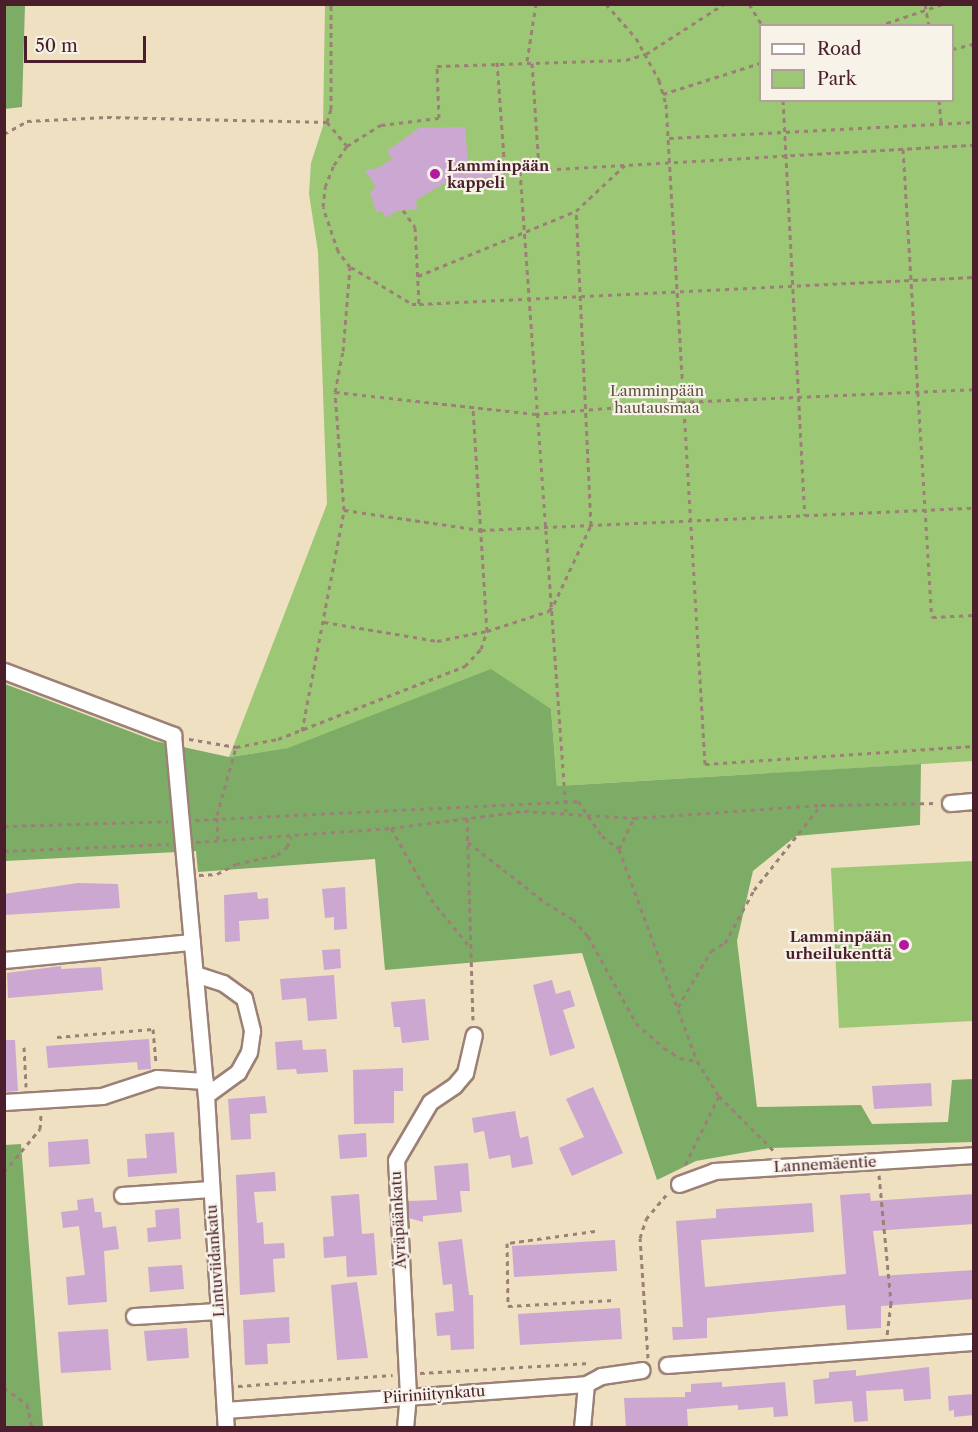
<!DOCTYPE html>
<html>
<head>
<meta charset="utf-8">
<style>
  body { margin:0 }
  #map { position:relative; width:978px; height:1432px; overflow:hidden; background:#efe0c1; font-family:"Libre Caslon Text",serif }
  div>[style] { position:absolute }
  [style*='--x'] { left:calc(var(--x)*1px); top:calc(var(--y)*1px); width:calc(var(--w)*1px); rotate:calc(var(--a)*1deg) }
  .green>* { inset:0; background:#9cc876 }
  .forest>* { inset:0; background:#7dac67 }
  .building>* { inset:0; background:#cba7d1 }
  .path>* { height:3px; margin-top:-1.5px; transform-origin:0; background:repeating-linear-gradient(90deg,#9c8076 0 4.5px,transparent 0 9px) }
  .roads { filter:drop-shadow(2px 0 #9c8076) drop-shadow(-2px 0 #9c8076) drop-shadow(0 2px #9c8076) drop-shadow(0 -2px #9c8076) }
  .minor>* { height:15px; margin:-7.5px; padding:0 7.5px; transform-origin:7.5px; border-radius:7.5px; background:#fff }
  .dots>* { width:16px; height:16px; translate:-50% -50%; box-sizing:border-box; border:3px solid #f7f3e8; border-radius:50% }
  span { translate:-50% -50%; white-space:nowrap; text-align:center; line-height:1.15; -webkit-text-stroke:4.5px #f7f3e8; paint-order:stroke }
  .poi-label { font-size:15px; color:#4a1f2b; font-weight:700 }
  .left { translate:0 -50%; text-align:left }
  .right { translate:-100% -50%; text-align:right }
  .park-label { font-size:15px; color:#635242 }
  .street-label { font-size:15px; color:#4a1f2b }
  .frame { position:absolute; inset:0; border:6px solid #4a1f2b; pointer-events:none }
  .legend { position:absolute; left:759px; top:24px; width:195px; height:78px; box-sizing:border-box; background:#f7f3e8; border:2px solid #b29e9c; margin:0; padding:8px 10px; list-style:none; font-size:18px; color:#4a1f2b }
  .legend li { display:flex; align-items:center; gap:12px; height:30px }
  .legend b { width:30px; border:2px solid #b29e9c }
  .scale { position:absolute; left:24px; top:36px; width:122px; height:27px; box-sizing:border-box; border:3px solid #4a1f2b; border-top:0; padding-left:8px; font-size:18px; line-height:21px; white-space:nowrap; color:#4a1f2b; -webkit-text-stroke:4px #f7f3e8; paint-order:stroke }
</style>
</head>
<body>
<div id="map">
  <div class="green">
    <i style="clip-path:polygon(evenodd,325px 5px,973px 5px,973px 761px,557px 786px,551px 709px,229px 757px,327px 504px,318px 252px,309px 194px,311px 163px,323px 126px,325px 5px,760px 26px,952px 26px,952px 100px,760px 100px,760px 26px)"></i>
    <i style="clip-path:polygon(973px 861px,973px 1021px,839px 1028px,831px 868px)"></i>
  </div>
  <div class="forest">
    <i style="clip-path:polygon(4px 5px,25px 5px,22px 107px,5px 109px)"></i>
    <i style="clip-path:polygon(491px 669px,551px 709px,557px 786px,921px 764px,920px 825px,796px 836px,753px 871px,737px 941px,757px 1107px,861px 1105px,872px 1124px,948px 1122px,952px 1080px,973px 1079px,973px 1142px,770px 1148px,696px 1161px,657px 1180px,582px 953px,385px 970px,375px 859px,198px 872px,196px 851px,5px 861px,5px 684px,155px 741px,229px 757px,288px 748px)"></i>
    <i style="clip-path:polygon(21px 1144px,43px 1427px,5px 1427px,5px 1145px)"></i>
  </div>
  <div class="building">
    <i style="clip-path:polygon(465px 127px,468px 162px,502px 159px,503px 182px,488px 183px,488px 177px,450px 180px,416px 200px,417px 209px,396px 211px,386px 218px,382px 211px,376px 212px,370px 192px,376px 187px,365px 170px,378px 168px,392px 159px,387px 151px,419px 128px)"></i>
    <i style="clip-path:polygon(78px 883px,118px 884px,120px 908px,4px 915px,4px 894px)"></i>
    <i style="clip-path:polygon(345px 887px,347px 929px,334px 930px,334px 917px,325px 918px,322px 889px)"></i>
    <i style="clip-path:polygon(257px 892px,258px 899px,268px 898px,269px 919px,239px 921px,240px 941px,225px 942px,224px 895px)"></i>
    <i style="clip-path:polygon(340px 949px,341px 968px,324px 970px,322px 950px)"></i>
    <i style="clip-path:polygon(61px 966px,61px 969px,101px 967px,103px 990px,8px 998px,7px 973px)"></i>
    <i style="clip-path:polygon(334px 975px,337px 1019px,308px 1021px,306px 998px,282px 1000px,280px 979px)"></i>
    <i style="clip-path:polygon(552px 980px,556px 994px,570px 990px,575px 1006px,563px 1010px,575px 1048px,550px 1056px,533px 985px)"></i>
    <i style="clip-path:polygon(425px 999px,429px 1040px,402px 1043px,400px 1027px,394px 1027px,391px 1002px)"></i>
    <i style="clip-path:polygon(149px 1039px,151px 1069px,138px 1070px,137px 1062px,48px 1068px,46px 1046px)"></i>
    <i style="clip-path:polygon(4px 1040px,15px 1040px,18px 1091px,4px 1092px)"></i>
    <i style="clip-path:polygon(302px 1040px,303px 1050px,326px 1049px,328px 1072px,297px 1074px,296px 1069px,277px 1070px,275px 1042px)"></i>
    <i style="clip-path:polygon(403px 1068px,403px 1091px,394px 1091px,394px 1123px,354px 1124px,353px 1070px)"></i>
    <i style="clip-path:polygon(931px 1083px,932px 1106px,874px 1109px,872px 1086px)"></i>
    <i style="clip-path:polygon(593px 1087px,623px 1153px,572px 1176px,559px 1148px,584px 1137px,566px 1099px)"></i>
    <i style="clip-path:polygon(265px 1096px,267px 1113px,250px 1114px,251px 1139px,231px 1140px,228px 1099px)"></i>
    <i style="clip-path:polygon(515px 1111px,520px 1138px,528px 1136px,533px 1164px,512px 1168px,510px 1155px,489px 1159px,484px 1131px,474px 1133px,472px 1118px)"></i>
    <i style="clip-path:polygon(174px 1132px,177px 1173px,128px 1177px,127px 1159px,147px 1158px,145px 1134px)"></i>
    <i style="clip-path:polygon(366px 1133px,367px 1157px,340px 1159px,338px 1135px)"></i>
    <i style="clip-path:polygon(88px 1139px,90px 1164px,49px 1167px,48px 1142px)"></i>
    <i style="clip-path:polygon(468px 1163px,470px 1191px,460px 1191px,462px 1212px,423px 1216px,423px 1222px,409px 1218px,408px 1201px,437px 1200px,434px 1166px)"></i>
    <i style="clip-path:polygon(275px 1172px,276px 1191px,254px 1192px,257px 1223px,263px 1222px,264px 1244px,284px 1243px,285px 1258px,273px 1259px,275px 1292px,240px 1295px,236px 1175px)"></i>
    <i style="clip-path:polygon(870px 1193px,871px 1201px,974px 1194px,974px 1224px,873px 1231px,879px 1276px,974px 1270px,974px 1299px,881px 1306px,881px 1328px,847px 1330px,845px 1305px,707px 1318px,707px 1338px,673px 1340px,672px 1327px,683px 1327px,676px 1221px,716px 1218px,716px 1209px,812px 1203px,814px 1232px,701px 1240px,705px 1287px,846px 1274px,840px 1195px)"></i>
    <i style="clip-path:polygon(359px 1194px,362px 1234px,374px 1233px,377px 1275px,347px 1277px,346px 1256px,324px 1258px,323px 1237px,334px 1236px,331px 1196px)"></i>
    <i style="clip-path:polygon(93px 1198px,95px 1212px,101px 1212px,103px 1228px,116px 1226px,119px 1249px,104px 1251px,107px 1302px,68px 1305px,66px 1277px,85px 1275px,79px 1226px,63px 1228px,61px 1212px,78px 1210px,77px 1200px)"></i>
    <i style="clip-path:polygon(179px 1208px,181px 1239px,148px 1242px,147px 1228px,156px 1227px,155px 1210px)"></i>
    <i style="clip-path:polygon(462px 1239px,469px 1295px,473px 1295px,474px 1349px,451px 1350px,450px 1335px,437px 1336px,435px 1313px,454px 1311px,452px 1284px,443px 1285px,438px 1242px)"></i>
    <i style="clip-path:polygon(615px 1240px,617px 1271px,514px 1277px,512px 1246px)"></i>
    <i style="clip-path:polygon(182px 1265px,184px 1289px,150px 1292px,148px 1267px)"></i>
    <i style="clip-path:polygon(357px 1282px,368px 1358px,337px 1360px,331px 1285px)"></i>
    <i style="clip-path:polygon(620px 1308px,622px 1339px,520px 1345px,518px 1314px)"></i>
    <i style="clip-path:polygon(289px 1317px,290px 1343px,267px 1344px,268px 1364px,245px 1365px,243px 1320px)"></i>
    <i style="clip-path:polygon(187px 1328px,189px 1358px,147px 1361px,144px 1331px)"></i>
    <i style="clip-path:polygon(108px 1329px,111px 1370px,61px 1373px,58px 1332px)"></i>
    <i style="clip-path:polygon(929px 1367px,931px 1399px,904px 1401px,903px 1389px,866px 1391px,868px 1421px,854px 1422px,852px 1401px,815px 1404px,813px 1380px,829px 1378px,829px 1372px,856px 1370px,856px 1376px)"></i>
    <i style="clip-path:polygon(722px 1382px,722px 1387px,785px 1382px,788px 1416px,774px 1417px,773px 1407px,738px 1410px,738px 1405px,687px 1409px,688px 1428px,626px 1428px,624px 1398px,685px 1397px,685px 1392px,691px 1392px,691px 1384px)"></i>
    <i style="clip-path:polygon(974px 1394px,974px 1415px,954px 1417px,954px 1410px,949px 1411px,948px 1396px)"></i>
  </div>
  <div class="path">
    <i style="--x:606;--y:4;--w:45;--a:48.6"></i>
    <i style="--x:636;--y:38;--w:48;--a:61.3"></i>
    <i style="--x:659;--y:80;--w:25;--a:74"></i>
    <i style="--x:666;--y:104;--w:661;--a:86.62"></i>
    <i style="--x:705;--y:764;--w:270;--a:-3.8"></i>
    <i style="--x:749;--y:4;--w:26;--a:58"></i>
    <i style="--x:925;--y:4;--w:22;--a:80"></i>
    <i style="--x:878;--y:26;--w:69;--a:-18.7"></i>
    <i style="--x:952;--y:49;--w:23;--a:-13"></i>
    <i style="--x:527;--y:61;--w:58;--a:-81"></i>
    <i style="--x:497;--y:62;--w:110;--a:85.8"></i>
    <i style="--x:532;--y:63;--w:106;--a:86.2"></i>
    <i style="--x:663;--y:94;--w:102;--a:-17.7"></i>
    <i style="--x:783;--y:100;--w:416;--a:87"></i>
    <i style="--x:939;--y:100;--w:23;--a:85"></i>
    <i style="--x:327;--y:122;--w:31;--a:50"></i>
    <i style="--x:4;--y:134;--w:26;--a:-29"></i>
    <i style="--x:27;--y:121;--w:80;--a:-2.9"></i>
    <i style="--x:107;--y:117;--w:220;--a:1.3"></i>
    <i style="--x:327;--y:122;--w:14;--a:-73"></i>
    <i style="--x:331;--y:109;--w:105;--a:-90"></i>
    <i style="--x:669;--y:138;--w:305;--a:-3"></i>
    <i style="--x:903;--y:149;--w:469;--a:86.5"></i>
    <i style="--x:932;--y:617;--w:42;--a:-2.7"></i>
    <i style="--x:520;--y:171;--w:642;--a:85.89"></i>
    <i style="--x:503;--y:172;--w:472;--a:-3.3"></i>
    <i style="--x:403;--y:210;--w:21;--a:55"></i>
    <i style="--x:415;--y:227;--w:77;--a:87"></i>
    <i style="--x:351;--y:267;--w:71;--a:31.2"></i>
    <i style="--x:412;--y:304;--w:7;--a:0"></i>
    <i style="--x:419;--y:304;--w:556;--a:-2.79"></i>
    <i style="--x:418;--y:276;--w:171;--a:-22.4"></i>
    <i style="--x:576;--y:211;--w:67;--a:-43.2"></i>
    <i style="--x:335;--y:392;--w:201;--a:6.3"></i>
    <i style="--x:535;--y:414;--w:146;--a:-4.7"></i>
    <i style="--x:681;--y:402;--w:293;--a:-2.5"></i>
    <i style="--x:344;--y:510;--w:138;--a:8.3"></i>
    <i style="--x:481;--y:530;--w:493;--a:-2.6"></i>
    <i style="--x:324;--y:622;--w:115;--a:9.5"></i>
    <i style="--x:437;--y:641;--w:51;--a:-11.3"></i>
    <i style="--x:487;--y:631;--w:65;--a:-17.9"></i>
    <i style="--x:549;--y:611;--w:9;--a:-54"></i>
    <i style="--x:554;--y:604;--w:87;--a:-64.9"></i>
    <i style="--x:591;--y:525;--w:314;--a:-92.7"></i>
    <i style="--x:302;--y:731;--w:225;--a:-79.2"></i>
    <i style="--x:344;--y:510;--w:118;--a:-94.4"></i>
    <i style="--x:335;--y:392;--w:42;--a:-79"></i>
    <i style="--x:343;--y:351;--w:84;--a:-85.2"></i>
    <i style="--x:350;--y:267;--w:20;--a:-127"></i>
    <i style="--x:338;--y:251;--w:46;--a:-108.8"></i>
    <i style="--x:323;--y:207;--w:20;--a:-84"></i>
    <i style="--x:325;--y:187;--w:24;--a:-68"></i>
    <i style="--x:334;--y:165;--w:23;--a:-56"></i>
    <i style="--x:347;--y:146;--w:40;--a:-32"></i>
    <i style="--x:381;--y:125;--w:58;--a:-6.9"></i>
    <i style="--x:439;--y:118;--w:52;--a:-92.2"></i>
    <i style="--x:437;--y:66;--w:189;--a:-1.8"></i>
    <i style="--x:626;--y:60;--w:21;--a:-17"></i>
    <i style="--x:646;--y:54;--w:93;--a:-32.7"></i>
    <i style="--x:189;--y:739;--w:48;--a:9.7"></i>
    <i style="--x:236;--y:747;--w:43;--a:-10.8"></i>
    <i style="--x:278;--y:739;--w:201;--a:-21.3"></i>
    <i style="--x:465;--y:666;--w:23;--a:-47"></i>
    <i style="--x:481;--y:649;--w:19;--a:-72"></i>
    <i style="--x:487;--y:631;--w:221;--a:-93.6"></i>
    <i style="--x:467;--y:818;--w:202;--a:88.3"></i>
    <i style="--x:195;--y:820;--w:383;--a:-2.8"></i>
    <i style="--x:578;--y:801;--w:42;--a:55.6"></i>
    <i style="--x:602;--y:836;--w:21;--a:37"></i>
    <i style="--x:619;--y:849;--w:226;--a:69.8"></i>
    <i style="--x:697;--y:1061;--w:41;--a:57.8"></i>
    <i style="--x:719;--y:1096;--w:79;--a:116.2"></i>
    <i style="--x:4;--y:826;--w:164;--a:-1.7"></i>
    <i style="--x:391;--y:828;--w:81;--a:60.6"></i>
    <i style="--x:431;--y:899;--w:60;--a:51"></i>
    <i style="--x:218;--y:840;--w:25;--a:-92"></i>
    <i style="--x:217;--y:815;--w:71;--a:-74.4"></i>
    <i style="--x:196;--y:842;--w:196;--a:-4.1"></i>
    <i style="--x:391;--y:828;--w:134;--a:-7.3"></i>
    <i style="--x:524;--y:811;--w:110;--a:3.6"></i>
    <i style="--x:634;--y:818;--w:187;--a:-4"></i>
    <i style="--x:821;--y:805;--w:116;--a:-1"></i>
    <i style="--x:468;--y:842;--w:99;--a:38"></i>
    <i style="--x:546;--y:903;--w:31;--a:31"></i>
    <i style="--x:573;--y:919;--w:23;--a:49"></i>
    <i style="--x:588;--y:936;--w:99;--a:61.1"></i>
    <i style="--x:636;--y:1023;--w:38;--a:42"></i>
    <i style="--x:664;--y:1048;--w:19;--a:32"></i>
    <i style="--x:680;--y:1058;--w:17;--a:10"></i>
    <i style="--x:619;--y:849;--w:34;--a:-64"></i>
    <i style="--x:4;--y:851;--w:165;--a:-2.4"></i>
    <i style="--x:199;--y:875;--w:18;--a:-3"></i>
    <i style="--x:217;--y:874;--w:21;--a:-28"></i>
    <i style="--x:236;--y:864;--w:42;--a:-12.4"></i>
    <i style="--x:277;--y:855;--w:13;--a:-39"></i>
    <i style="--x:287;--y:847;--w:11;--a:-68"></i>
    <i style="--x:678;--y:1007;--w:65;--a:-59.5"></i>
    <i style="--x:711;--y:951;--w:16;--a:-30"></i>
    <i style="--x:725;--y:943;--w:60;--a:-61.3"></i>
    <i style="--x:754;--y:890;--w:108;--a:-51.8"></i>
    <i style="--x:57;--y:1037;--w:96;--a:-4.8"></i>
    <i style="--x:153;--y:1029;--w:35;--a:85"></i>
    <i style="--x:24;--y:1047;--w:40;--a:87.1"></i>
    <i style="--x:719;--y:1096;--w:79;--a:45"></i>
    <i style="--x:4;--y:1172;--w:56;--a:-50.1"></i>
    <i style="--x:40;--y:1129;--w:15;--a:-86"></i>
    <i style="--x:879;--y:1175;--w:129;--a:84.6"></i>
    <i style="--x:891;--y:1303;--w:32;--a:97"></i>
    <i style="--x:595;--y:1231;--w:89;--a:172.2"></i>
    <i style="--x:507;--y:1243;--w:63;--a:89.1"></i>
    <i style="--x:508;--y:1306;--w:106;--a:-3.2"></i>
    <i style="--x:648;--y:1358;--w:120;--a:-93.8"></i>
    <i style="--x:640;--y:1238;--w:20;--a:-72"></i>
    <i style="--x:646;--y:1219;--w:33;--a:-50"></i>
    <i style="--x:420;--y:1373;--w:170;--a:-3.4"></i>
    <i style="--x:238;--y:1386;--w:155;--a:-4.1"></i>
    <i style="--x:4;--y:1388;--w:28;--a:35"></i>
    <i style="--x:27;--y:1404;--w:25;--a:78"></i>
  </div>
  <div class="roads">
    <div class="minor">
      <i style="--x:4;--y:671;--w:181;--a:20.7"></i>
      <i style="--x:173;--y:735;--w:362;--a:84.8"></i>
      <i style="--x:206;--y:1095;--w:334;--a:86.6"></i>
      <i style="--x:950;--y:803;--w:24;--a:-5"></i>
      <i style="--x:4;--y:960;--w:189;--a:-5.5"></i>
      <i style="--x:195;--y:974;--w:29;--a:18"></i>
      <i style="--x:223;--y:983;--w:26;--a:36"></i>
      <i style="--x:244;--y:998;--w:34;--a:76"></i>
      <i style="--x:252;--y:1031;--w:21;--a:98"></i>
      <i style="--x:249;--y:1052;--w:23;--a:119"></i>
      <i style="--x:238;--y:1072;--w:39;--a:144"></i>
      <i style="--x:4;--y:1102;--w:98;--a:-3.5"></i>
      <i style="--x:102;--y:1096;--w:58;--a:-18.1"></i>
      <i style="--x:157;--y:1078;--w:48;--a:3.6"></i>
      <i style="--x:679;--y:1184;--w:37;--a:-20"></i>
      <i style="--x:714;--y:1171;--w:260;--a:-3.5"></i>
      <i style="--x:122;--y:1195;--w:88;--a:-3.9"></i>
      <i style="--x:134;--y:1316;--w:84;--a:-3.4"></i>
      <i style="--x:667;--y:1365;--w:308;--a:-4.3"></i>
      <i style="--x:225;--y:1410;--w:362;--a:-4.1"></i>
      <i style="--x:586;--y:1384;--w:17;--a:-28"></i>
      <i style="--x:601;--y:1376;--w:41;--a:-8.3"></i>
      <i style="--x:405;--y:1428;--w:33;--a:-85"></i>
      <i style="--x:408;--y:1395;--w:235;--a:-92.9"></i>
      <i style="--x:396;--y:1160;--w:67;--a:-59.6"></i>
      <i style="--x:430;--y:1102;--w:29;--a:-34"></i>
      <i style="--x:454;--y:1086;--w:17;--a:-50"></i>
      <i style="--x:465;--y:1073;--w:39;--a:-77"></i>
      <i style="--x:582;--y:1428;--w:44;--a:-84.8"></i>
    </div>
  </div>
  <div class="dots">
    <i style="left:435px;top:174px;background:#b5179e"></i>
    <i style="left:904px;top:945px;background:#b5179e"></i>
  </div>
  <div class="poi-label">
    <span class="left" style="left:447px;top:174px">Lamminpään<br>kappeli</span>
    <span class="right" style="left:892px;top:945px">Lamminpään<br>urheilukenttä</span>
  </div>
  <div class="park-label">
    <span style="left:657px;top:399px">Lamminpään<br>hautausmaa</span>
  </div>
  <div class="street-label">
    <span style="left:825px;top:1164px;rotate:-3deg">Lannemäentie</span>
    <span style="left:398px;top:1220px;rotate:-93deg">Äyräpäänkatu</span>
    <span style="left:215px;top:1261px;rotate:-94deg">Lintuviidankatu</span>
    <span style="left:434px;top:1394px;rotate:-4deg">Piiriniitynkatu</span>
  </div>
  <div class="frame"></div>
  <ul class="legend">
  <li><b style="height:8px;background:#fff"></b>Road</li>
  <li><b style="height:16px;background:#9cc876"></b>Park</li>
  </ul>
  <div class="scale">50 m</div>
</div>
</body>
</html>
